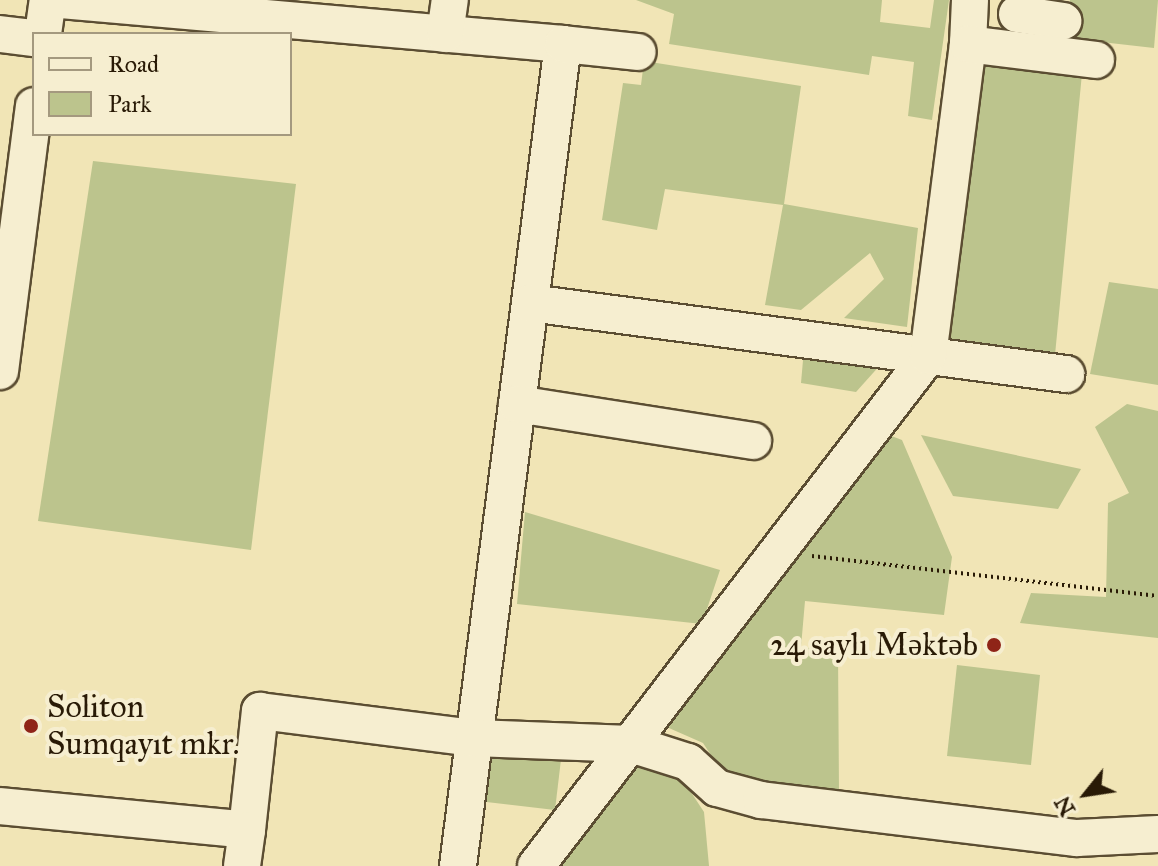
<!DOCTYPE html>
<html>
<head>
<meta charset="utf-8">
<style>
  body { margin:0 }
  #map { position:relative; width:1158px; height:866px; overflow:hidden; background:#f1e5b6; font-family:"IM FELL Great Primer",serif }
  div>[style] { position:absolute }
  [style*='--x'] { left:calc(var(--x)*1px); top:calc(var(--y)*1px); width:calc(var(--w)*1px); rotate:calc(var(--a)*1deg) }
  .green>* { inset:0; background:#bcc48d }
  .path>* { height:4px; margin-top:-2px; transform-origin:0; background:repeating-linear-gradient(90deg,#291a06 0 2px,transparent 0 6px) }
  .roads { filter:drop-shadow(2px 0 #5b4d32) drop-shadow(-2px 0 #5b4d32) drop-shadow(0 2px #5b4d32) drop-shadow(0 -2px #5b4d32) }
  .minor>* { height:36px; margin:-18px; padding:0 18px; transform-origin:18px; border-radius:18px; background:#f6eed0 }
  .dots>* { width:22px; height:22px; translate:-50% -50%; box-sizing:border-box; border:4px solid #f6eed0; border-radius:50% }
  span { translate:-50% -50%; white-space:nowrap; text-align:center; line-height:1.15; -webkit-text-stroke:8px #f6eed0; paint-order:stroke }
  .poi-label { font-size:32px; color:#291a06 }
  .right { translate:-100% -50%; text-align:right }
  .left { translate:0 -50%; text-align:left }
  .legend { position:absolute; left:32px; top:32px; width:260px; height:104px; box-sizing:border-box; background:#f6eed0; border:2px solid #a4997f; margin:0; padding:10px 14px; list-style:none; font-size:24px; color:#291a06 }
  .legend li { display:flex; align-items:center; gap:16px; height:40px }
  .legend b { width:40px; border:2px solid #a4997f }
  .north { position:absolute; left:1046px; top:754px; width:80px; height:80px; -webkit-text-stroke:6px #f6eed0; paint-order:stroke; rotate:240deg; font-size:22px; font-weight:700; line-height:32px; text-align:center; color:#291a06 }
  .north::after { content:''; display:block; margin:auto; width:28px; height:36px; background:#291a06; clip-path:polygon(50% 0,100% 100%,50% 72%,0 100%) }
</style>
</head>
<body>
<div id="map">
  <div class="green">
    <i style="clip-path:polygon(636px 0,882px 0,880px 22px,930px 28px,934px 0,949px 0,932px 120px,908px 116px,914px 62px,872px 56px,869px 75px,669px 44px,674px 14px)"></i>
    <i style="clip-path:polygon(1070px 0,1158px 0,1154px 48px,1066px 38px)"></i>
    <i style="clip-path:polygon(982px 50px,1083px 63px,1055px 355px,944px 342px)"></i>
    <i style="clip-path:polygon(644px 61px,801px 86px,784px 204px,918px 228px,907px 327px,844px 318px,884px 279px,870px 253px,801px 310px,765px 305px,783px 205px,665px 189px,657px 230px,602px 220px,623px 83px,641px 85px)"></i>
    <i style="clip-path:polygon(93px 161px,296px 184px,251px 550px,38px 521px)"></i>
    <i style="clip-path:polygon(1109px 282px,1158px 289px,1158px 385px,1090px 374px)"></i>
    <i style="clip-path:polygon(804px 349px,882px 363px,856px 392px,801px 383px)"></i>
    <i style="clip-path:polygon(1127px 404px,1158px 411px,1158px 638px,1020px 623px,1031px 593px,1106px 597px,1108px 503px,1129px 493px,1095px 427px)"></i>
    <i style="clip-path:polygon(873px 429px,902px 440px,952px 557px,944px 615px,805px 601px,801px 647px,838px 651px,839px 792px,730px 784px,703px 743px,653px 721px)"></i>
    <i style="clip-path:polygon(921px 435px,1081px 469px,1058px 509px,953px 496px)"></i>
    <i style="clip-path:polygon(525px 512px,720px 570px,702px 624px,517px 604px)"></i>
    <i style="clip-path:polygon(957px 665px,1040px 675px,1031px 765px,947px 756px)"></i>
    <i style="clip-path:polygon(486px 740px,562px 751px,555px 810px,478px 801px)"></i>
    <i style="clip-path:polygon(623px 759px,677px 771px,704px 812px,709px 866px,561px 866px,554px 847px)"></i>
  </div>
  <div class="path">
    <i style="--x:812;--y:556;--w:348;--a:6.6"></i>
  </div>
  <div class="roads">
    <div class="minor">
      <i style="--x:61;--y:0;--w:504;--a:5.01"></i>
      <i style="--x:563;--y:44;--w:829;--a:97.28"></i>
      <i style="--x:1017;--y:14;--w:47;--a:8.7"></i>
      <i style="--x:0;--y:34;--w:34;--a:7"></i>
      <i style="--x:43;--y:34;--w:34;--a:-82"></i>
      <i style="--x:445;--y:34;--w:34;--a:-82"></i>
      <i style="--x:563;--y:44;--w:75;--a:6.1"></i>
      <i style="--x:968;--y:44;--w:44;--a:-87.4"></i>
      <i style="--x:530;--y:303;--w:541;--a:7.55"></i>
      <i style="--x:0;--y:371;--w:267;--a:-82.7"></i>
      <i style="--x:517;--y:404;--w:239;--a:8.9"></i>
      <i style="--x:0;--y:806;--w:248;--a:5.5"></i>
      <i style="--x:247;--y:830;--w:120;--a:-83.8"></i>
      <i style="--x:260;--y:711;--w:216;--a:7.2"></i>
      <i style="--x:474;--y:738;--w:157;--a:2.2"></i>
      <i style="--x:631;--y:744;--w:60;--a:17.5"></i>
      <i style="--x:688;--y:762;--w:39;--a:42"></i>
      <i style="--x:717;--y:788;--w:46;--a:15.3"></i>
      <i style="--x:761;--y:800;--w:318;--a:6.9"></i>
      <i style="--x:1077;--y:838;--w:81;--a:-2.8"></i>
      <i style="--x:242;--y:866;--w:36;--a:-82"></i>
      <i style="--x:536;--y:866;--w:643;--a:-52.45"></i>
      <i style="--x:928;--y:356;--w:315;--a:-82.7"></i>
      <i style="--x:968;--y:44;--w:129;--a:7.1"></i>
    </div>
  </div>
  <div class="dots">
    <i style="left:994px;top:645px;background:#8f2418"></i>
    <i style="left:31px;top:726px;background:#8f2418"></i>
  </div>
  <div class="poi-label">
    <span class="right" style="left:978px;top:645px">24 saylı Məktəb</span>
    <span class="left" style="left:47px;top:726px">Soliton<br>Sumqayıt mkr.</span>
  </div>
  <ul class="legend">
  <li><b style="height:10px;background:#f6eed0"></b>Road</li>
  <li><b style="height:22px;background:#bcc48d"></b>Park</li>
  </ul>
  <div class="north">N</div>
</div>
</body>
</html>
